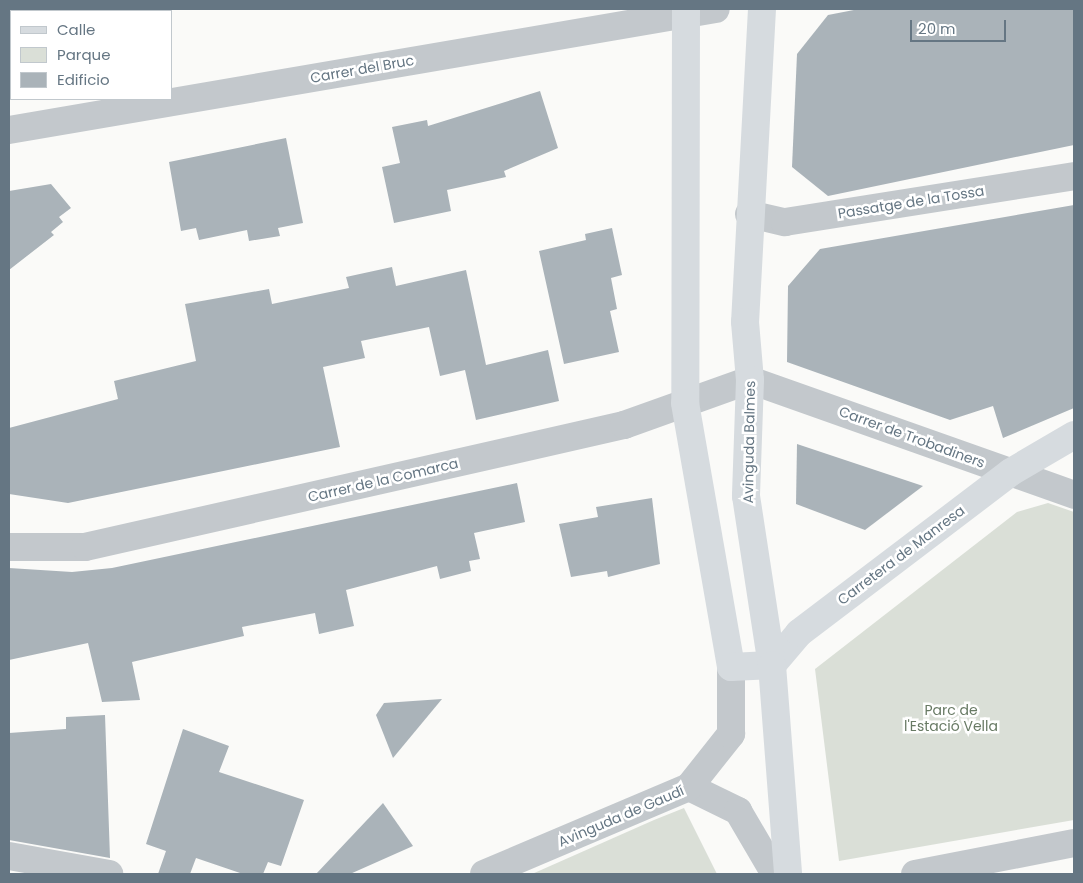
<!DOCTYPE html>
<html>
<head>
<meta charset="utf-8">
<style>
  body { margin:0 }
  #map { position:relative; width:1083px; height:883px; overflow:hidden; background:#fafaf8; font-family:Poppins,sans-serif }
  div>[style] { position:absolute }
  [style*='--x'] { left:calc(var(--x)*1px); top:calc(var(--y)*1px); width:calc(var(--w)*1px); rotate:calc(var(--a)*1deg) }
  .green>* { inset:0; background:#dadfd7 }
  .building>* { inset:0; background:#aab3b9 }
  .street>* { height:28px; margin:-14px; padding:0 14px; transform-origin:14px; border-radius:14px; background:#c3c8cc }
  .secondary>* { height:28px; margin:-14px; padding:0 14px; transform-origin:14px; border-radius:14px; background:#d6dbdf }
  span { translate:-50% -50%; white-space:nowrap; text-align:center; line-height:1.15; -webkit-text-stroke:5px #fff; paint-order:stroke }
  .street-label { font-size:14px; color:#657683 }
  .park-label { font-size:14px; color:#687a64 }
  .frame { position:absolute; inset:0; border:10px solid #657683; pointer-events:none }
  .legend { position:absolute; left:10px; top:10px; width:162px; height:90px; box-sizing:border-box; background:#fff; border:1px solid #c1c8cd; margin:0; padding:6px 9px; list-style:none; font-size:15px; color:#657683 }
  .legend li { display:flex; align-items:center; gap:10px; height:25px }
  .legend b { width:25px; border:1px solid #c1c8cd }
  .scale { position:absolute; left:910px; top:20px; width:96px; height:22px; box-sizing:border-box; border:2px solid #657683; border-top:0; padding-left:6px; font-size:15px; line-height:18px; white-space:nowrap; color:#657683; -webkit-text-stroke:4px #fff; paint-order:stroke }
</style>
</head>
<body>
<div id="map">
  <div class="green">
    <i style="clip-path:polygon(1048px 503px,1074px 512px,1074px 820px,839px 861px,815px 669px,1017px 512px)"></i>
    <i style="clip-path:polygon(684px 808px,717px 874px,532px 874px,654px 820px)"></i>
  </div>
  <div class="building">
    <i style="clip-path:polygon(859px 9px,1074px 9px,1074px 145px,828px 196px,792px 167px,797px 54px,828px 15px)"></i>
    <i style="clip-path:polygon(540px 91px,558px 148px,504px 171px,506px 177px,447px 190px,451px 211px,394px 223px,382px 167px,400px 163px,392px 127px,427px 120px,428px 126px)"></i>
    <i style="clip-path:polygon(286px 138px,303px 223px,278px 228px,280px 236px,249px 241px,247px 230px,199px 240px,196px 228px,181px 231px,169px 162px)"></i>
    <i style="clip-path:polygon(51px 184px,71px 208px,59px 217px,63px 222px,51px 232px,54px 235px,9px 270px,9px 191px)"></i>
    <i style="clip-path:polygon(1074px 205px,1074px 408px,1003px 438px,993px 406px,950px 420px,787px 362px,788px 286px,820px 249px)"></i>
    <i style="clip-path:polygon(612px 228px,622px 275px,611px 278px,617px 309px,610px 311px,619px 352px,564px 364px,539px 251px,586px 240px,585px 234px)"></i>
    <i style="clip-path:polygon(392px 267px,396px 286px,466px 270px,486px 365px,548px 350px,559px 401px,476px 420px,465px 370px,440px 376px,429px 327px,361px 341px,365px 358px,323px 367px,340px 447px,68px 503px,9px 494px,9px 428px,118px 399px,114px 381px,196px 361px,185px 304px,269px 289px,272px 304px,349px 288px,346px 277px)"></i>
    <i style="clip-path:polygon(797px 444px,923px 486px,865px 530px,796px 504px)"></i>
    <i style="clip-path:polygon(517px 483px,525px 522px,474px 533px,480px 559px,469px 561px,471px 571px,440px 579px,437px 566px,346px 590px,354px 626px,319px 634px,315px 613px,242px 627px,244px 636px,132px 662px,140px 700px,102px 702px,88px 643px,9px 660px,9px 568px,72px 572px,112px 568px)"></i>
    <i style="clip-path:polygon(652px 498px,660px 564px,608px 577px,607px 571px,571px 577px,559px 524px,598px 517px,596px 507px)"></i>
    <i style="clip-path:polygon(442px 699px,393px 758px,376px 715px,384px 703px)"></i>
    <i style="clip-path:polygon(105px 715px,110px 858px,9px 840px,9px 733px,66px 729px,66px 717px)"></i>
    <i style="clip-path:polygon(183px 729px,229px 746px,219px 772px,304px 800px,281px 866px,268px 862px,263px 874px,243px 874px,196px 858px,190px 874px,158px 874px,166px 851px,146px 844px)"></i>
    <i style="clip-path:polygon(383px 803px,413px 846px,350px 874px,316px 874px)"></i>
  </div>
  <div class="street">
    <i style="--x:9;--y:130;--w:717;--a:-9.71"></i>
    <i style="--x:749;--y:214;--w:37;--a:13"></i>
    <i style="--x:785;--y:222;--w:293;--a:-9"></i>
    <i style="--x:9;--y:547;--w:76;--a:0"></i>
    <i style="--x:85;--y:547;--w:553;--a:-12.75"></i>
    <i style="--x:624;--y:425;--w:134;--a:-19.7"></i>
    <i style="--x:750;--y:380;--w:344;--a:19.5"></i>
    <i style="--x:689;--y:787;--w:55;--a:26.1"></i>
    <i style="--x:738;--y:811;--w:73;--a:59.6"></i>
    <i style="--x:9;--y:856;--w:102;--a:10.2"></i>
    <i style="--x:484;--y:874;--w:223;--a:-23"></i>
    <i style="--x:689;--y:787;--w:68;--a:-51.6"></i>
    <i style="--x:731;--y:734;--w:67;--a:-90"></i>
    <i style="--x:915;--y:874;--w:162;--a:-11"></i>
  </div>
  <div class="secondary">
    <i style="--x:686;--y:9;--w:394;--a:90.1"></i>
    <i style="--x:685;--y:403;--w:268;--a:80.1"></i>
    <i style="--x:731;--y:667;--w:41;--a:-2.8"></i>
    <i style="--x:772;--y:665;--w:42;--a:-49.8"></i>
    <i style="--x:799;--y:633;--w:266;--a:-37.2"></i>
    <i style="--x:1011;--y:472;--w:73;--a:-30.4"></i>
    <i style="--x:762;--y:9;--w:313;--a:93.1"></i>
    <i style="--x:745;--y:322;--w:58;--a:85.1"></i>
    <i style="--x:750;--y:380;--w:116;--a:92"></i>
    <i style="--x:746;--y:496;--w:171;--a:81.3"></i>
    <i style="--x:772;--y:665;--w:210;--a:85.6"></i>
  </div>
  <div class="street-label">
    <span style="left:362px;top:69px;rotate:-10deg">Carrer del Bruc</span>
    <span style="left:911px;top:202px;rotate:-9deg">Passatge de la Tossa</span>
    <span style="left:912px;top:437px;rotate:20deg">Carrer de Trobadiners</span>
    <span style="left:749px;top:442px;rotate:-89deg">Avinguda Balmes</span>
    <span style="left:383px;top:480px;rotate:-13deg">Carrer de la Comarca</span>
    <span style="left:901px;top:555px;rotate:-37deg">Carretera de Manresa</span>
    <span style="left:621px;top:816px;rotate:-23deg">Avinguda de Gaudí</span>
  </div>
  <div class="park-label">
    <span style="left:951px;top:718px">Parc de<br>l'Estació Vella</span>
  </div>
  <div class="frame"></div>
  <ul class="legend">
  <li><b style="height:6px;background:#d6dbdf"></b>Calle</li>
  <li><b style="height:14px;background:#dadfd7"></b>Parque</li>
  <li><b style="height:14px;background:#aab3b9"></b>Edificio</li>
  </ul>
  <div class="scale">20 m</div>
</div>
</body>
</html>
